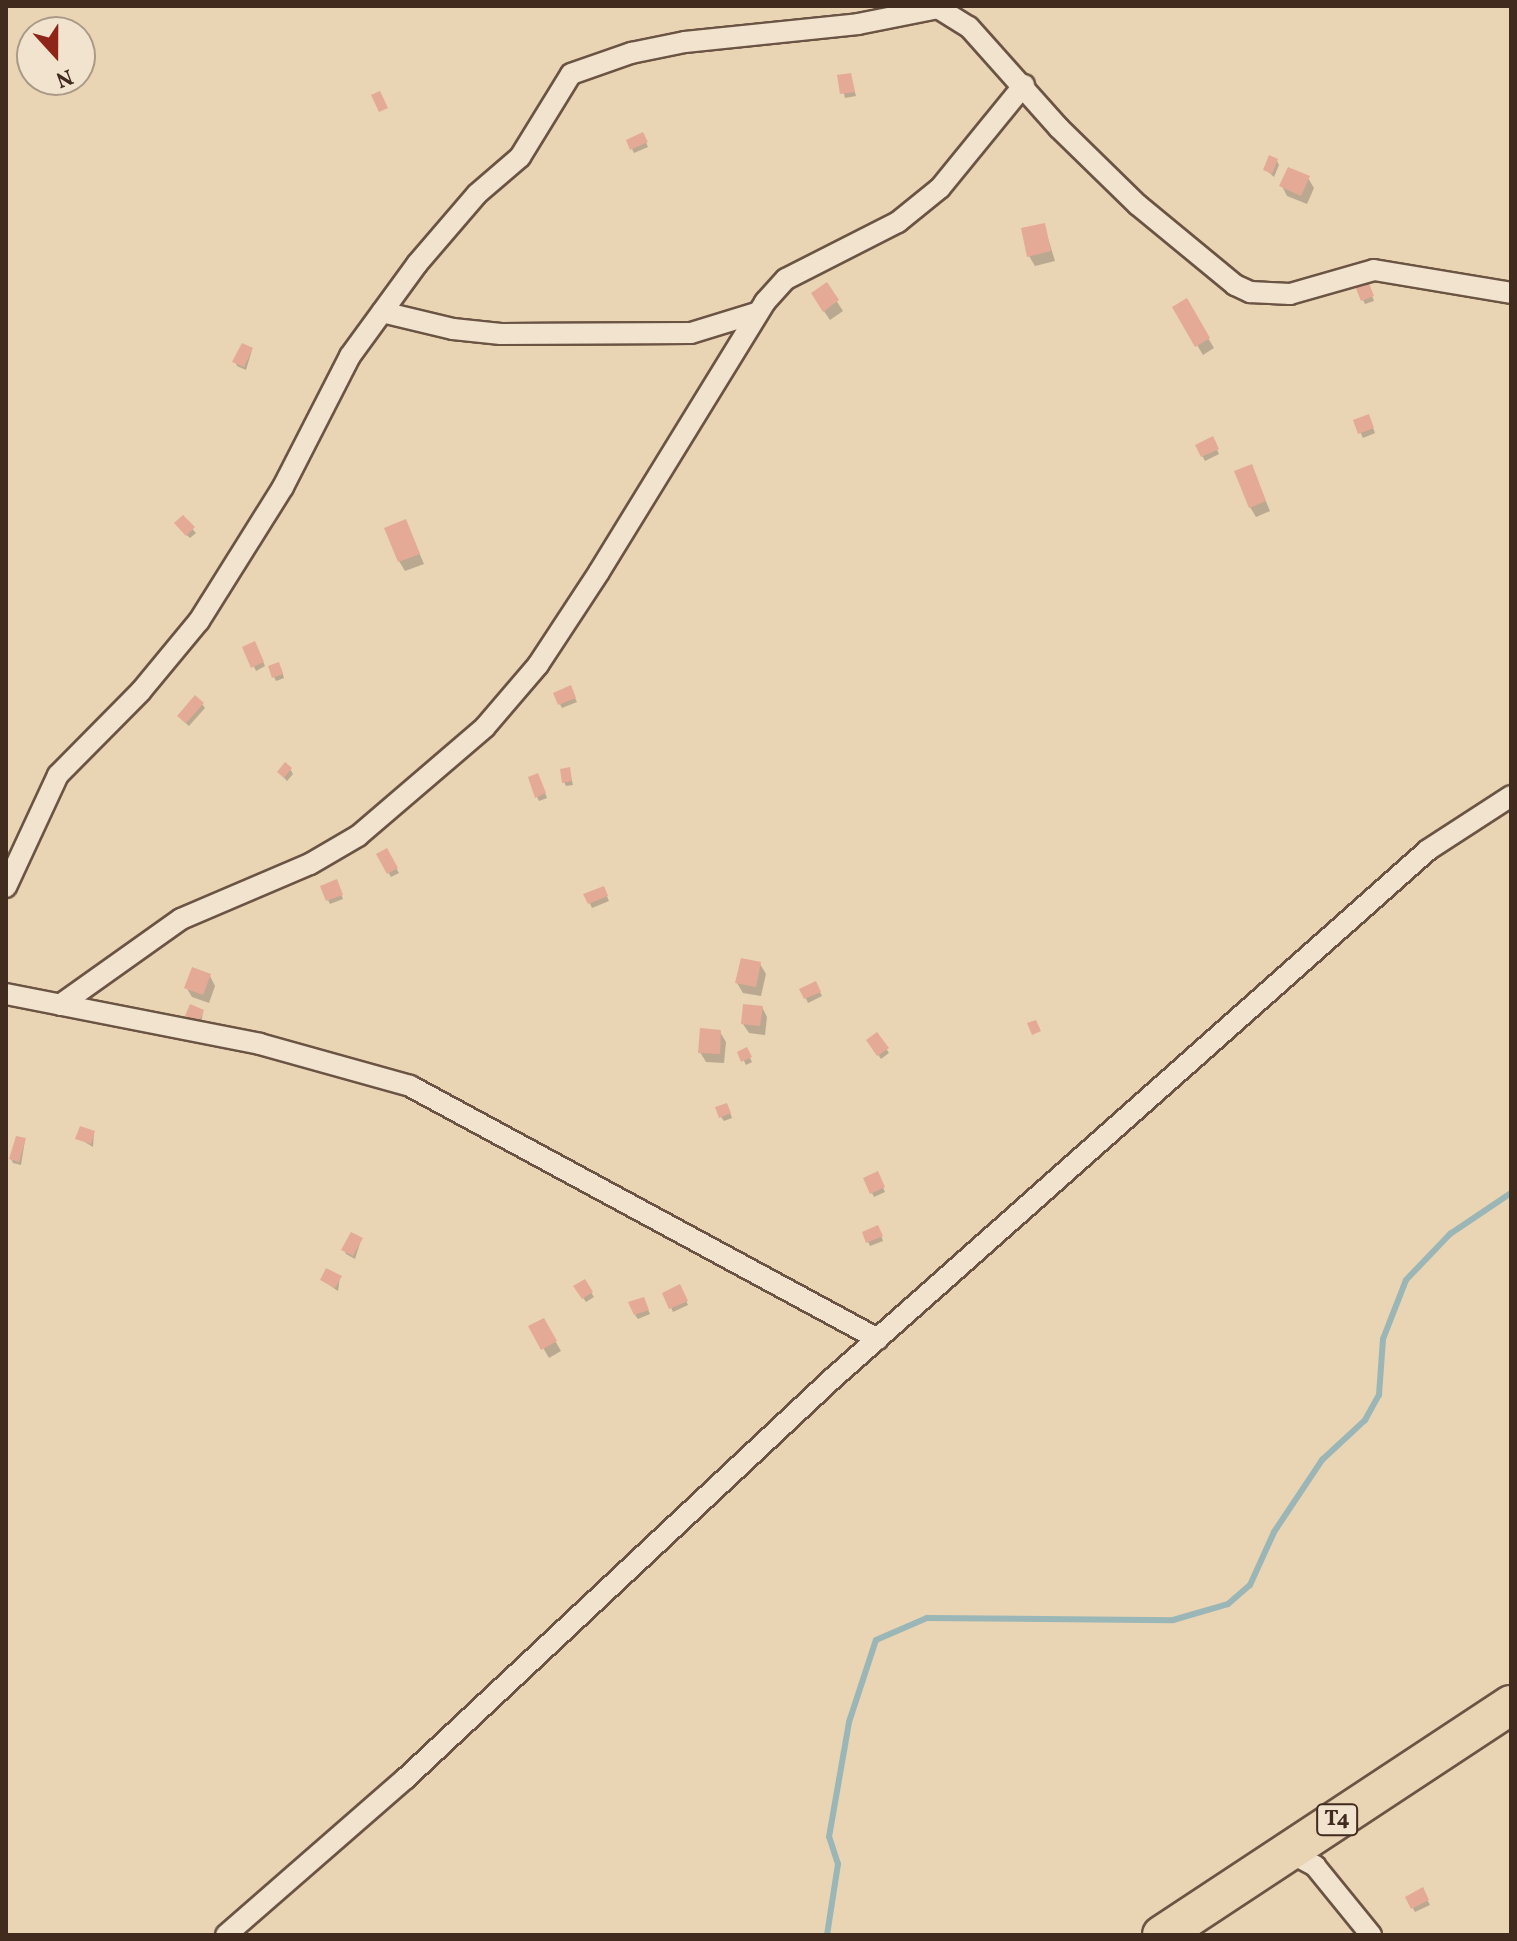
<!DOCTYPE html>
<html>
<head>
<meta charset="utf-8">
<style>
  body { margin:0 }
  #map { position:relative; width:1517px; height:1941px; overflow:hidden; background:#e9d4b4; font-family:Vollkorn,serif }
  div>[style] { position:absolute }
  [style*='--x'] { left:calc(var(--x)*1px); top:calc(var(--y)*1px); width:calc(var(--w)*1px); rotate:calc(var(--a)*1deg) }
  .shadow>* { inset:0; background:#0003 }
  .stream>* { height:6px; margin:-3px; padding:0 3px; transform-origin:3px; border-radius:3px; background:#9ab6b6 }
  .building>* { inset:0; background:#e5aa96 }
  .roads { filter:drop-shadow(2px 0 #6b5444) drop-shadow(-2px 0 #6b5444) drop-shadow(0 2px #6b5444) drop-shadow(0 -2px #6b5444) }
  .street>* { height:20px; margin:-10px; padding:0 10px; transform-origin:10px; border-radius:10px; background:#f1e3ce }
  .highway>* { height:38px; margin:-19px; padding:0 19px; transform-origin:19px; border-radius:19px; background:#e9d4b4 }
  span { translate:-50% -50%; white-space:nowrap; text-align:center; line-height:1.15; -webkit-text-stroke:8px #f1e3ce; paint-order:stroke }
  .shield-label span { padding:2px 6px; background:#f1e3ce; border:2px solid; border-radius:6px; -webkit-text-stroke-width:0 }
  .shield-label { font-size:22px; color:#412a1e; font-weight:700 }
  .frame { position:absolute; inset:0; border:8px solid #412a1e; pointer-events:none }
  .north { position:absolute; left:16px; top:16px; width:80px; height:80px; box-sizing:border-box; background:#f1e3ce; border:2px solid #ab9988; border-radius:50%; rotate:159deg; font-size:22px; font-weight:700; line-height:32px; text-align:center; color:#412a1e }
  .north::after { content:''; display:block; margin:auto; width:28px; height:36px; background:#8f2418; clip-path:polygon(50% 0,100% 100%,50% 72%,0 100%) }
</style>
</head>
<body>
<div id="map">
  <div class="shadow">
    <i style="clip-path:polygon(850px 75px,856px 96px,845px 98px,840px 77px)"></i>
    <i style="clip-path:polygon(643px 135px,648px 147px,634px 153px,628px 141px)"></i>
    <i style="clip-path:polygon(1277px 161px,1279px 165px,1274px 177px,1265px 169px)"></i>
    <i style="clip-path:polygon(1308px 178px,1314px 188px,1307px 204px,1287px 196px,1282px 186px)"></i>
    <i style="clip-path:polygon(1044px 225px,1055px 261px,1035px 266px,1029px 256px)"></i>
    <i style="clip-path:polygon(826px 285px,843px 311px,830px 320px,819px 304px)"></i>
    <i style="clip-path:polygon(1369px 288px,1374px 301px,1365px 304px,1363px 300px)"></i>
    <i style="clip-path:polygon(1186px 301px,1214px 348px,1203px 355px,1175px 308px)"></i>
    <i style="clip-path:polygon(252px 350px,246px 370px,237px 366px,235px 361px)"></i>
    <i style="clip-path:polygon(1370px 420px,1375px 433px,1363px 438px,1355px 421px)"></i>
    <i style="clip-path:polygon(1212px 439px,1219px 454px,1205px 461px,1197px 446px)"></i>
    <i style="clip-path:polygon(1251px 466px,1270px 511px,1256px 517px,1250px 507px)"></i>
    <i style="clip-path:polygon(183px 518px,196px 533px,190px 538px,179px 528px)"></i>
    <i style="clip-path:polygon(406px 522px,424px 564px,405px 571px,399px 561px)"></i>
    <i style="clip-path:polygon(255px 644px,265px 666px,256px 671px,245px 648px)"></i>
    <i style="clip-path:polygon(281px 668px,284px 678px,276px 681px,274px 677px)"></i>
    <i style="clip-path:polygon(572px 692px,577px 702px,562px 708px,560px 704px)"></i>
    <i style="clip-path:polygon(202px 704px,205px 708px,189px 726px,182px 720px,179px 716px)"></i>
    <i style="clip-path:polygon(290px 769px,293px 774px,287px 781px,279px 772px)"></i>
    <i style="clip-path:polygon(569px 769px,573px 785px,566px 786px,564px 782px)"></i>
    <i style="clip-path:polygon(540px 780px,547px 798px,539px 801px,537px 797px)"></i>
    <i style="clip-path:polygon(386px 851px,399px 873px,391px 877px,378px 855px)"></i>
    <i style="clip-path:polygon(338px 886px,343px 899px,330px 904px,328px 900px)"></i>
    <i style="clip-path:polygon(605px 892px,609px 901px,592px 908px,586px 895px)"></i>
    <i style="clip-path:polygon(760px 964px,766px 974px,761px 996px,743px 993px,737px 983px)"></i>
    <i style="clip-path:polygon(210px 976px,215px 986px,209px 1003px,192px 997px,186px 987px)"></i>
    <i style="clip-path:polygon(816px 984px,822px 996px,808px 1003px,802px 990px)"></i>
    <i style="clip-path:polygon(762px 1007px,767px 1017px,765px 1035px,749px 1033px,743px 1024px)"></i>
    <i style="clip-path:polygon(203px 1012px,201px 1025px,187px 1016px)"></i>
    <i style="clip-path:polygon(720px 1032px,726px 1042px,724px 1063px,706px 1062px,700px 1052px)"></i>
    <i style="clip-path:polygon(877px 1035px,889px 1053px,881px 1059px,869px 1041px)"></i>
    <i style="clip-path:polygon(746px 1050px,752px 1062px,746px 1065px,740px 1053px)"></i>
    <i style="clip-path:polygon(729px 1110px,732px 1118px,724px 1121px,721px 1117px)"></i>
    <i style="clip-path:polygon(94px 1133px,93px 1147px,78px 1138px)"></i>
    <i style="clip-path:polygon(25px 1140px,21px 1165px,13px 1163px,11px 1159px)"></i>
    <i style="clip-path:polygon(877px 1174px,885px 1192px,874px 1197px,865px 1179px)"></i>
    <i style="clip-path:polygon(880px 1232px,883px 1241px,870px 1246px,864px 1233px)"></i>
    <i style="clip-path:polygon(361px 1240px,355px 1259px,346px 1254px,344px 1250px)"></i>
    <i style="clip-path:polygon(340px 1277px,338px 1291px,322px 1280px)"></i>
    <i style="clip-path:polygon(584px 1281px,594px 1297px,586px 1302px,576px 1287px)"></i>
    <i style="clip-path:polygon(680px 1287px,688px 1305px,673px 1312px,665px 1294px)"></i>
    <i style="clip-path:polygon(645px 1303px,650px 1314px,638px 1319px,635px 1315px)"></i>
    <i style="clip-path:polygon(543px 1320px,561px 1351px,549px 1358px,531px 1327px)"></i>
    <i style="clip-path:polygon(1422px 1890px,1430px 1905px,1415px 1912px,1407px 1897px)"></i>
  </div>
  <div class="stream">
    <i style="--x:827;--y:1935;--w:72;--a:-81.2"></i>
    <i style="--x:838;--y:1864;--w:28;--a:-108"></i>
    <i style="--x:829;--y:1837;--w:117;--a:-80.1"></i>
    <i style="--x:849;--y:1722;--w:86;--a:-71.8"></i>
    <i style="--x:876;--y:1640;--w:56;--a:-23.3"></i>
    <i style="--x:927;--y:1618;--w:246;--a:0.5"></i>
    <i style="--x:1173;--y:1620;--w:57;--a:-16.2"></i>
    <i style="--x:1228;--y:1604;--w:29;--a:-41"></i>
    <i style="--x:1250;--y:1585;--w:58;--a:-65.6"></i>
    <i style="--x:1274;--y:1532;--w:87;--a:-56.3"></i>
    <i style="--x:1322;--y:1460;--w:59;--a:-42.9"></i>
    <i style="--x:1365;--y:1420;--w:29;--a:-61"></i>
    <i style="--x:1379;--y:1395;--w:56;--a:-85.9"></i>
    <i style="--x:1383;--y:1339;--w:63;--a:-68.7"></i>
    <i style="--x:1406;--y:1280;--w:64;--a:-46.3"></i>
    <i style="--x:1450;--y:1234;--w:73;--a:-33.9"></i>
  </div>
  <div class="building">
    <i style="clip-path:polygon(851px 73px,855px 92px,840px 94px,837px 75px)"></i>
    <i style="clip-path:polygon(380px 91px,388px 108px,379px 112px,371px 95px)"></i>
    <i style="clip-path:polygon(643px 132px,648px 142px,630px 150px,626px 140px)"></i>
    <i style="clip-path:polygon(1269px 155px,1278px 159px,1272px 174px,1263px 170px)"></i>
    <i style="clip-path:polygon(1288px 167px,1310px 176px,1301px 196px,1279px 186px)"></i>
    <i style="clip-path:polygon(1045px 223px,1051px 251px,1027px 257px,1021px 228px)"></i>
    <i style="clip-path:polygon(1368px 281px,1374px 296px,1361px 301px,1355px 286px)"></i>
    <i style="clip-path:polygon(827px 282px,839px 300px,823px 312px,811px 293px)"></i>
    <i style="clip-path:polygon(1187px 298px,1210px 338px,1195px 347px,1172px 307px)"></i>
    <i style="clip-path:polygon(242px 343px,253px 348px,244px 367px,232px 362px)"></i>
    <i style="clip-path:polygon(1369px 414px,1374px 428px,1358px 434px,1353px 420px)"></i>
    <i style="clip-path:polygon(1213px 436px,1219px 449px,1201px 457px,1195px 445px)"></i>
    <i style="clip-path:polygon(1252px 464px,1266px 501px,1249px 508px,1234px 471px)"></i>
    <i style="clip-path:polygon(183px 515px,195px 527px,186px 536px,174px 523px)"></i>
    <i style="clip-path:polygon(406px 519px,420px 554px,398px 562px,384px 528px)"></i>
    <i style="clip-path:polygon(255px 641px,264px 662px,251px 668px,242px 647px)"></i>
    <i style="clip-path:polygon(279px 662px,283px 674px,272px 678px,268px 666px)"></i>
    <i style="clip-path:polygon(571px 685px,576px 698px,558px 705px,553px 693px)"></i>
    <i style="clip-path:polygon(195px 695px,204px 703px,186px 723px,177px 716px)"></i>
    <i style="clip-path:polygon(285px 762px,292px 768px,284px 778px,277px 772px)"></i>
    <i style="clip-path:polygon(570px 767px,572px 781px,562px 783px,560px 769px)"></i>
    <i style="clip-path:polygon(538px 773px,546px 793px,535px 798px,528px 777px)"></i>
    <i style="clip-path:polygon(387px 848px,398px 868px,387px 874px,376px 854px)"></i>
    <i style="clip-path:polygon(337px 879px,343px 895px,326px 901px,320px 886px)"></i>
    <i style="clip-path:polygon(604px 886px,608px 896px,588px 904px,583px 894px)"></i>
    <i style="clip-path:polygon(741px 958px,761px 962px,756px 987px,735px 983px)"></i>
    <i style="clip-path:polygon(192px 967px,211px 974px,203px 995px,184px 988px)"></i>
    <i style="clip-path:polygon(816px 981px,821px 992px,804px 999px,799px 989px)"></i>
    <i style="clip-path:polygon(190px 1004px,204px 1010px,199px 1022px,185px 1016px)"></i>
    <i style="clip-path:polygon(743px 1004px,763px 1006px,760px 1026px,741px 1024px)"></i>
    <i style="clip-path:polygon(1036px 1020px,1041px 1031px,1032px 1035px,1027px 1023px)"></i>
    <i style="clip-path:polygon(700px 1028px,721px 1030px,720px 1054px,698px 1053px)"></i>
    <i style="clip-path:polygon(877px 1032px,889px 1048px,877px 1056px,866px 1040px)"></i>
    <i style="clip-path:polygon(747px 1047px,752px 1057px,741px 1062px,737px 1052px)"></i>
    <i style="clip-path:polygon(727px 1103px,731px 1113px,719px 1118px,715px 1107px)"></i>
    <i style="clip-path:polygon(80px 1126px,95px 1131px,91px 1144px,75px 1139px)"></i>
    <i style="clip-path:polygon(16px 1136px,26px 1138px,19px 1162px,9px 1159px)"></i>
    <i style="clip-path:polygon(878px 1171px,885px 1187px,870px 1194px,863px 1178px)"></i>
    <i style="clip-path:polygon(878px 1225px,883px 1236px,866px 1243px,862px 1232px)"></i>
    <i style="clip-path:polygon(351px 1232px,363px 1238px,353px 1256px,341px 1250px)"></i>
    <i style="clip-path:polygon(326px 1268px,342px 1276px,335px 1288px,320px 1280px)"></i>
    <i style="clip-path:polygon(585px 1279px,593px 1292px,582px 1299px,573px 1286px)"></i>
    <i style="clip-path:polygon(680px 1284px,688px 1301px,669px 1309px,662px 1293px)"></i>
    <i style="clip-path:polygon(644px 1297px,649px 1310px,634px 1315px,628px 1302px)"></i>
    <i style="clip-path:polygon(544px 1318px,557px 1341px,541px 1350px,528px 1326px)"></i>
    <i style="clip-path:polygon(1423px 1887px,1429px 1900px,1411px 1909px,1405px 1897px)"></i>
  </div>
  <div class="roads">
    <div class="street">
      <i style="--x:382;--y:312;--w:73;--a:13.5"></i>
      <i style="--x:453;--y:329;--w:48;--a:5.9"></i>
      <i style="--x:501;--y:334;--w:190;--a:-0.3"></i>
      <i style="--x:691;--y:333;--w:68;--a:-17.1"></i>
      <i style="--x:6;--y:887;--w:123;--a:-65.1"></i>
      <i style="--x:58;--y:775;--w:118;--a:-45.3"></i>
      <i style="--x:141;--y:691;--w:91;--a:-50.4"></i>
      <i style="--x:199;--y:621;--w:158;--a:-57.9"></i>
      <i style="--x:283;--y:487;--w:147;--a:-62.9"></i>
      <i style="--x:350;--y:356;--w:114;--a:-53.9"></i>
      <i style="--x:417;--y:264;--w:92;--a:-49.4"></i>
      <i style="--x:477;--y:194;--w:57;--a:-40.7"></i>
      <i style="--x:520;--y:157;--w:97;--a:-58.4"></i>
      <i style="--x:571;--y:74;--w:64;--a:-19.3"></i>
      <i style="--x:631;--y:53;--w:55;--a:-11.5"></i>
      <i style="--x:685;--y:42;--w:174;--a:-5.9"></i>
      <i style="--x:858;--y:24;--w:82;--a:-11.3"></i>
      <i style="--x:938;--y:8;--w:36;--a:32"></i>
      <i style="--x:969;--y:27;--w:135;--a:48.3"></i>
      <i style="--x:1059;--y:128;--w:110;--a:44.3"></i>
      <i style="--x:1138;--y:205;--w:126;--a:39.5"></i>
      <i style="--x:1235;--y:285;--w:17;--a:25"></i>
      <i style="--x:1250;--y:292;--w:40;--a:2.9"></i>
      <i style="--x:1290;--y:294;--w:87;--a:-15.9"></i>
      <i style="--x:1374;--y:270;--w:139;--a:9.5"></i>
      <i style="--x:6;--y:994;--w:259;--a:11.1"></i>
      <i style="--x:260;--y:1044;--w:156;--a:15.6"></i>
      <i style="--x:410;--y:1086;--w:532;--a:28.4"></i>
      <i style="--x:60;--y:1005;--w:148;--a:-35.4"></i>
      <i style="--x:181;--y:919;--w:140;--a:-23.1"></i>
      <i style="--x:310;--y:864;--w:56;--a:-30.3"></i>
      <i style="--x:358;--y:836;--w:167;--a:-40.6"></i>
      <i style="--x:485;--y:727;--w:82;--a:-49.5"></i>
      <i style="--x:538;--y:665;--w:111;--a:-56.7"></i>
      <i style="--x:599;--y:572;--w:317;--a:-58.4"></i>
      <i style="--x:765;--y:302;--w:31;--a:-48"></i>
      <i style="--x:786;--y:279;--w:126;--a:-27"></i>
      <i style="--x:898;--y:222;--w:54;--a:-39"></i>
      <i style="--x:940;--y:188;--w:133;--a:-50.8"></i>
      <i style="--x:1289;--y:1852;--w:30;--a:28"></i>
      <i style="--x:1315;--y:1866;--w:89;--a:50.9"></i>
      <i style="--x:226;--y:1935;--w:237;--a:-41.1"></i>
      <i style="--x:405;--y:1779;--w:585;--a:-43.13"></i>
      <i style="--x:832;--y:1379;--w:797;--a:-41.59"></i>
      <i style="--x:1428;--y:850;--w:99;--a:-33"></i>
    </div>
    <div class="highway">
      <i style="--x:1162;--y:1935;--w:418;--a:-33.4"></i>
    </div>
  </div>
  <div class="shield-label">
    <span style="left:1337px;top:1820px">T4</span>
  </div>
  <div class="frame"></div>
  <div class="north">N</div>
</div>
</body>
</html>
